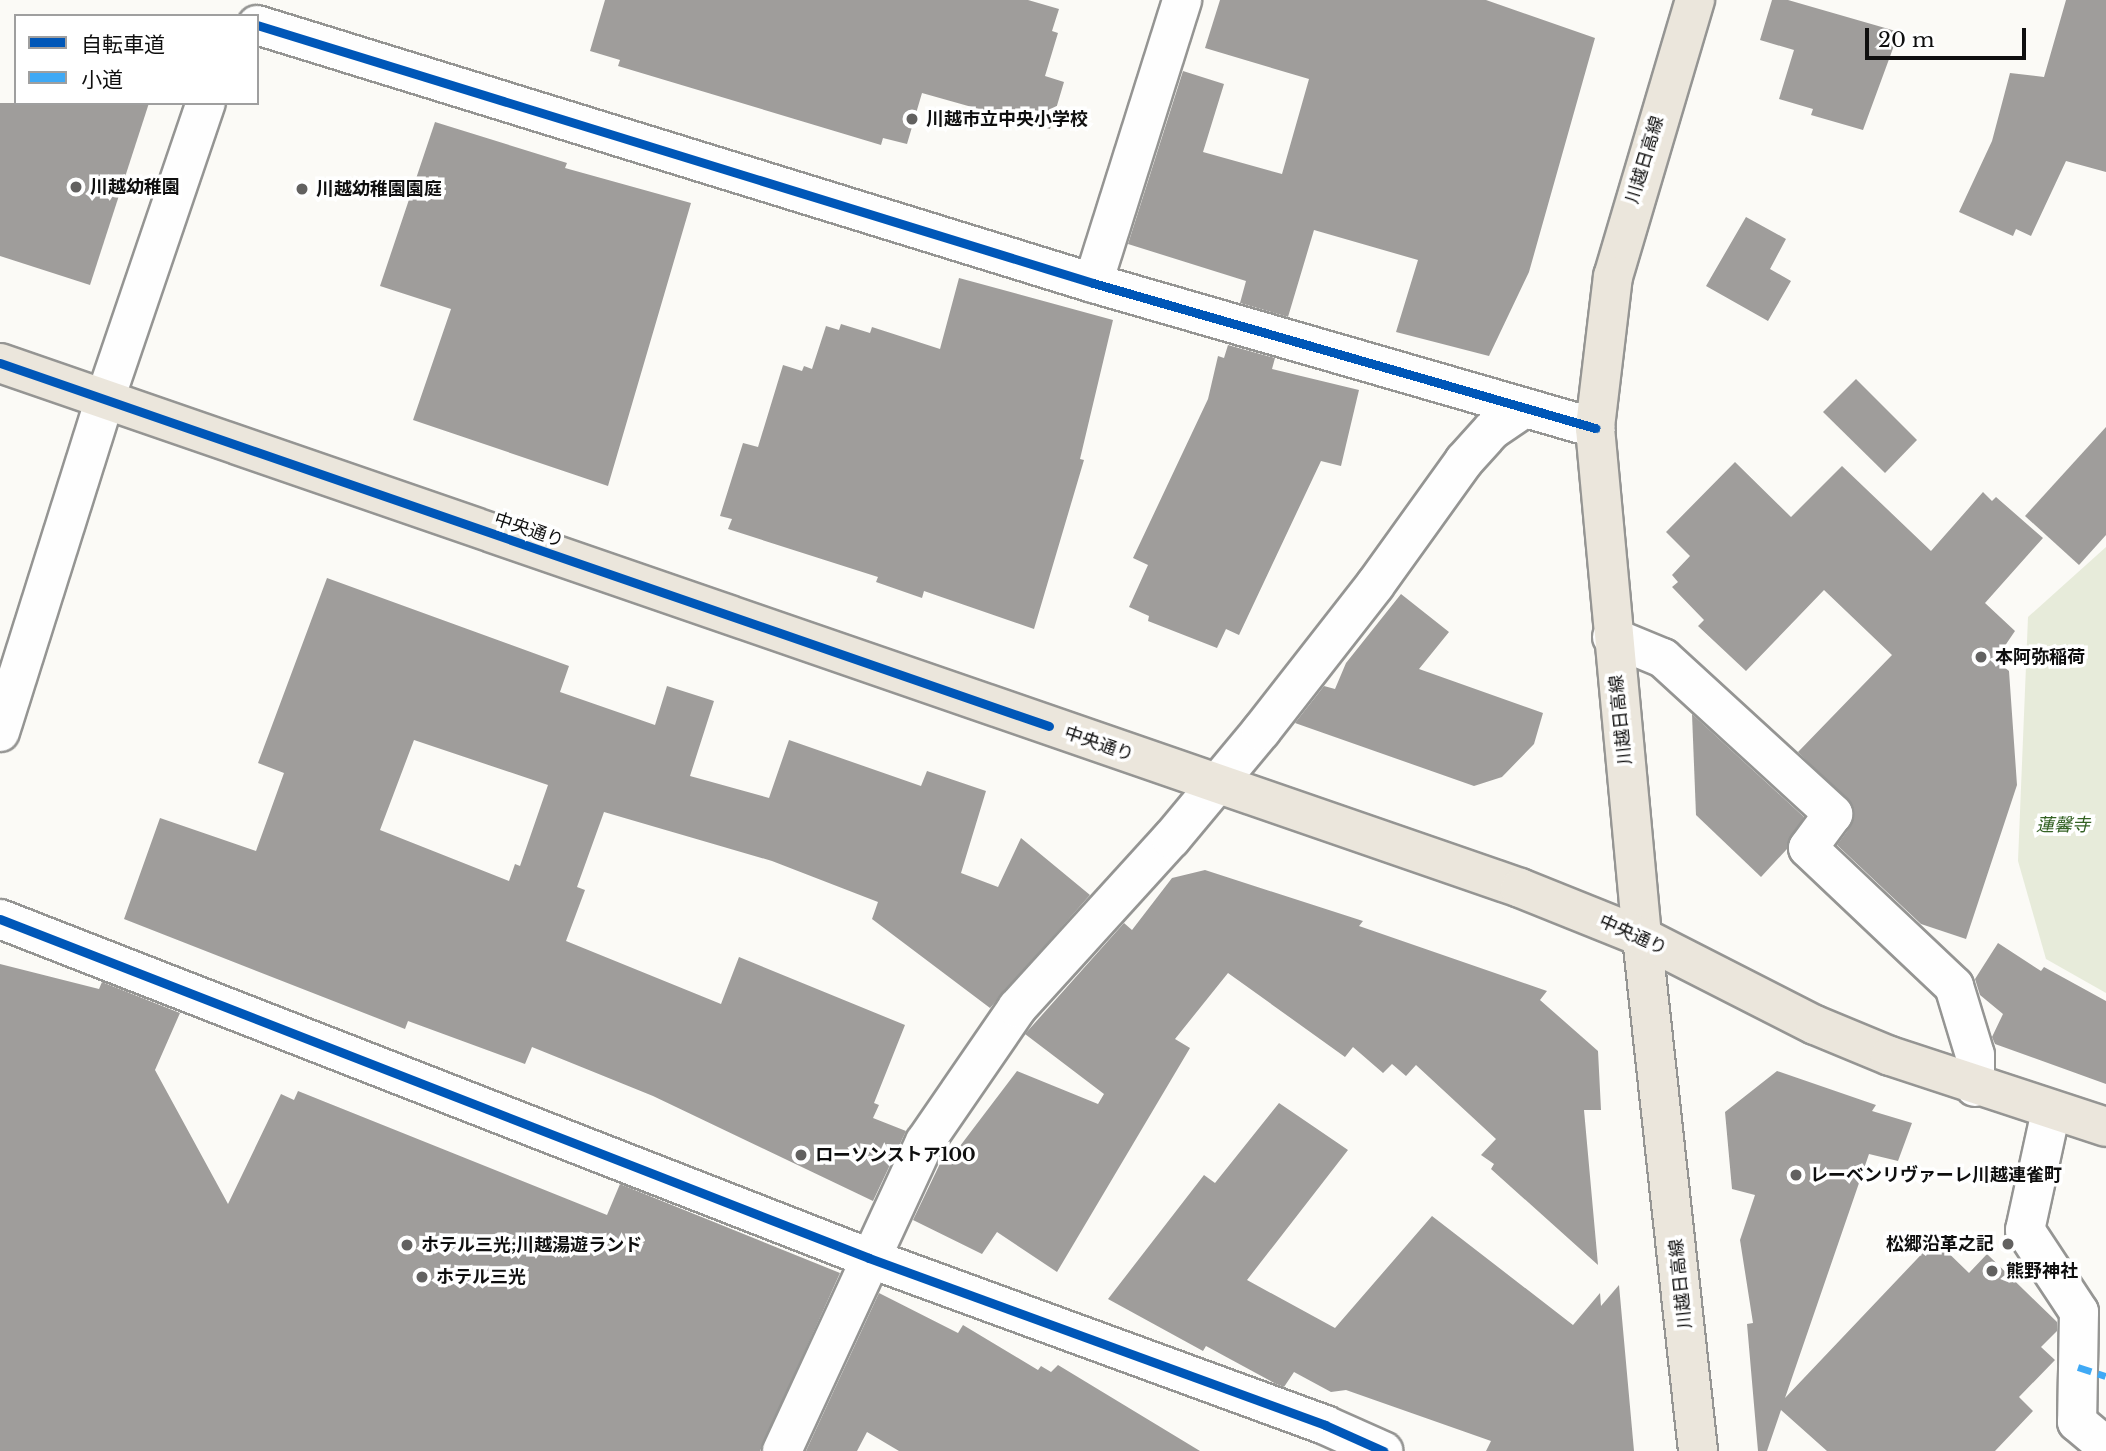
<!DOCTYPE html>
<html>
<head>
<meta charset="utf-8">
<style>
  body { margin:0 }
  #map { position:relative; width:2106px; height:1451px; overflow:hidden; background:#fbfaf6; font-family:"Libre Baskerville","Noto Sans JP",serif }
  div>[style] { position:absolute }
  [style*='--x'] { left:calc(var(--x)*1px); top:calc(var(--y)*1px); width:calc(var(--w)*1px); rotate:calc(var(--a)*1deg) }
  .cemetery>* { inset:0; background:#e7ebda }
  .building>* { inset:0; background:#9f9d9b }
  .roads { filter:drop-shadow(2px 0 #959593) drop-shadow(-2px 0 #959593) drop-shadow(0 2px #959593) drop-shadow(0 -2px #959593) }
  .minor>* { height:38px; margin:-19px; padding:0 19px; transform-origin:19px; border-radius:19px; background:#fefefe }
  .major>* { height:38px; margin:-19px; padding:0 19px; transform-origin:19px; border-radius:19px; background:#ebe6dc }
  .quiet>* { height:7px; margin-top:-3.5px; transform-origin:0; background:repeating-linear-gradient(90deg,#3fa9f5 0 14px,transparent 0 21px) }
  .cycleway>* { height:9px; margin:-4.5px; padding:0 4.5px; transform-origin:4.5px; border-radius:4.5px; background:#0057b8 }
  .dots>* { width:19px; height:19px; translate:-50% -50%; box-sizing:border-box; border:4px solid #fff; border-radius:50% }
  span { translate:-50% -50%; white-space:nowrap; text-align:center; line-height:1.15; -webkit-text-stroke:7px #fff; paint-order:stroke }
  .poi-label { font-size:18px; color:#0f0f0f; font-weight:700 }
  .left { translate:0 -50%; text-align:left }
  .right { translate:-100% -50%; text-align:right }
  .street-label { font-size:18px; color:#0f0f0f }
  .park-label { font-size:18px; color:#346224; font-style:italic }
  .legend { position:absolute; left:14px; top:14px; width:245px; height:91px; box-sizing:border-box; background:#fff; border:2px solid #9f9f9f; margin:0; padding:9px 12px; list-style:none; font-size:21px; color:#0f0f0f }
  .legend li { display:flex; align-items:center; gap:14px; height:35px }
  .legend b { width:35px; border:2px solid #9f9f9f }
  .scale { position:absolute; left:1865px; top:28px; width:161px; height:32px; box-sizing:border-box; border:4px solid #0f0f0f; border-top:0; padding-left:9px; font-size:21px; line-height:24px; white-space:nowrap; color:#0f0f0f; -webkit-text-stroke:5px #fff; paint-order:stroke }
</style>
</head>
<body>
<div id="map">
  <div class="cemetery">
    <i style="clip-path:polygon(2106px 547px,2106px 993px,2046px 959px,2018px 861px,2028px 617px)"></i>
  </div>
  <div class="building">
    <i style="clip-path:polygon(605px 0,1028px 0,1059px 9px,1052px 31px,1058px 33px,1045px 76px,1064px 82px,1050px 129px,922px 93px,907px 144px,883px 138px,881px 145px,618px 66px,620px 60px,590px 51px)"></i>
    <i style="clip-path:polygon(1220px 0,1486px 0,1595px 38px,1529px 272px,1489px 356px,1396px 332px,1418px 260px,1314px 230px,1288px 317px,1240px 303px,1246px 281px,1128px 244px,1183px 71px,1224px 84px,1203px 152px,1282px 174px,1309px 79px,1205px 48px)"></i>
    <i style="clip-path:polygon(1772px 0,1788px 0,1899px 32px,1863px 130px,1811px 115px,1813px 109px,1779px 99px,1794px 50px,1760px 40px)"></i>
    <i style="clip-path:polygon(2066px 0,2106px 0,2106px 172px,2066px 161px,2031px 236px,2016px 229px,2013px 236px,1959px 212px,1992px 141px,2010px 73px,2044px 77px)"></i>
    <i style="clip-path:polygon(0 103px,149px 103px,90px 285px,0 256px)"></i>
    <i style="clip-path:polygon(435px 122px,567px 163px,565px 168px,691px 203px,608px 486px,413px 420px,451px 309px,380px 286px)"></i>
    <i style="clip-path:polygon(1746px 217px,1786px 239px,1770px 269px,1791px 281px,1768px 321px,1706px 286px)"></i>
    <i style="clip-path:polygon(959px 278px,1113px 320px,1080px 459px,1084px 460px,1034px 629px,924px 591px,922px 598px,876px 582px,878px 577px,728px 529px,732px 519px,720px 516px,743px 443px,758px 447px,783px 365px,802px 371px,804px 366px,812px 369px,826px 326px,839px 330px,841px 324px,870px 333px,872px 327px,940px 349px)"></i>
    <i style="clip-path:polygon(1228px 345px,1275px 358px,1272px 369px,1359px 390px,1341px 466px,1321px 461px,1239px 635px,1226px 629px,1217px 648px,1148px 621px,1149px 616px,1129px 607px,1148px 565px,1133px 558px,1208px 399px,1218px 356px,1224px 358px)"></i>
    <i style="clip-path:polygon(1856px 379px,1917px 440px,1885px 473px,1823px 412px)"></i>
    <i style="clip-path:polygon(2106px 427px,2106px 535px,2079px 565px,2025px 516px)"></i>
    <i style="clip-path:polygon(1735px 462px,1791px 517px,1842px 466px,1931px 551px,1983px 492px,1992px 501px,1996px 497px,2043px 538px,1985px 603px,2015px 631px,1998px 656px,1999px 663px,2009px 671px,2017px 785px,1966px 939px,1921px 924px,1837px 845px,1851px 826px,1853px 806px,1798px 752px,1892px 655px,1824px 590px,1746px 671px,1698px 626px,1704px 620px,1672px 587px,1678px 582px,1672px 575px,1690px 556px,1666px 532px)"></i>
    <i style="clip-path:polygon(evenodd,327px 578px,569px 666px,560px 692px,655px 725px,667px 686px,714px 701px,690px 776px,769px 798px,789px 740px,921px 786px,927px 771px,986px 791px,961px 873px,998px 887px,1021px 838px,1090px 895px,990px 1008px,872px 919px,878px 902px,772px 861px,604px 812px,577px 887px,585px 890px,566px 941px,721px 1004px,739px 957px,905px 1025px,874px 1103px,879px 1105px,873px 1118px,906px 1131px,873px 1201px,653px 1096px,532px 1047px,525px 1064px,408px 1021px,405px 1029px,124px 919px,160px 818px,256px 851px,284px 773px,258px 763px,327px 578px,414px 740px,548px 785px,520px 866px,515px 864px,509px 881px,380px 830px,414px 740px)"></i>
    <i style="clip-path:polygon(1401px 594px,1449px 632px,1419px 669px,1543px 713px,1534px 744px,1502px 777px,1474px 786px,1295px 723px,1324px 686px,1335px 689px,1346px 663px)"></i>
    <i style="clip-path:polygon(1692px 714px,1804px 817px,1787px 849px,1761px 877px,1696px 815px)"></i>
    <i style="clip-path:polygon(1205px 870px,1363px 921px,1359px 926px,1547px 991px,1540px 1000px,1598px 1051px,1601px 1110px,1584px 1110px,1598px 1265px,1491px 1169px,1494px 1164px,1481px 1155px,1496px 1139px,1416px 1065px,1406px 1076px,1392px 1064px,1383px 1073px,1353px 1047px,1345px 1057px,1228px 973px,1175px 1039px,1190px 1048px,1057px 1272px,997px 1232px,982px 1254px,913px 1220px,948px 1147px,957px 1150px,1017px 1071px,1098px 1104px,1104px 1094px,1025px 1034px,1124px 923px,1132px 930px,1172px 878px)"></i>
    <i style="clip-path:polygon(1998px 943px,2041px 971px,2044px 967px,2106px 1001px,2106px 1084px,1995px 1044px,1992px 1037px,2003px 1014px,1980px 995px,1975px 979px)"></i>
    <i style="clip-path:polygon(0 964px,99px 989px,102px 982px,180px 1013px,155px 1070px,228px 1204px,281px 1094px,294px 1100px,298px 1091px,607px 1215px,620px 1184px,840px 1273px,760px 1451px,0 1451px)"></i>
    <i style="clip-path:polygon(1777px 1071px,1876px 1105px,1872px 1111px,1912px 1123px,1898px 1161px,1869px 1154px,1785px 1398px,1935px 1240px,1969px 1273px,1987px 1254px,2057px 1322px,2057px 1331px,2041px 1347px,2055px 1360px,2019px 1397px,2033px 1411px,1995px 1451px,1827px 1451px,1781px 1410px,1767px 1451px,1758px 1451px,1747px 1324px,1753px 1323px,1740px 1240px,1755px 1195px,1732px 1189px,1725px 1112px)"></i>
    <i style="clip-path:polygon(1279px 1103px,1348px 1150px,1247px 1280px,1335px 1328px,1432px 1216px,1573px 1325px,1600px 1293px,1601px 1306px,1619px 1285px,1634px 1451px,1486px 1451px,1491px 1441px,1346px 1390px,1331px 1392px,1294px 1372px,1284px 1387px,1276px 1384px,1206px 1346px,1203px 1351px,1108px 1299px,1204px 1175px,1215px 1183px)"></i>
    <i style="clip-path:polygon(879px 1293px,958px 1333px,963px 1325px,1038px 1370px,1041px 1366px,1051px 1372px,1058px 1365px,1200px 1451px,899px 1451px,867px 1432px,857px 1451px,806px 1451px)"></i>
  </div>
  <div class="roads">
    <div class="minor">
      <i style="--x:257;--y:25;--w:875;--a:17.15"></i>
      <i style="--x:1093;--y:283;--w:523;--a:16.11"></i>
      <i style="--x:1093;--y:283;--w:297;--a:-72.5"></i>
      <i style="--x:1612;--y:637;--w:55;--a:22.4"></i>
      <i style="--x:1663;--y:658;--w:231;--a:42.5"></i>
      <i style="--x:1833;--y:814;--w:42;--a:126.3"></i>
      <i style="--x:1808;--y:848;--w:201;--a:43.4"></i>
      <i style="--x:1954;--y:986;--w:72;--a:73.1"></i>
      <i style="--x:1975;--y:1055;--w:32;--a:90"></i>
      <i style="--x:0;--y:732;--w:349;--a:-72.5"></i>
      <i style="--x:105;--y:399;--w:313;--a:-71.2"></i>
      <i style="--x:0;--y:919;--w:933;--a:21.31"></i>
      <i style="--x:869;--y:1258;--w:486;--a:20.1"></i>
      <i style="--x:1325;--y:1425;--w:64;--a:24.1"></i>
      <i style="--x:2051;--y:1111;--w:122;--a:102.3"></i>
      <i style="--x:2025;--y:1230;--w:98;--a:56.6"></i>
      <i style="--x:2079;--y:1312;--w:110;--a:91"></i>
      <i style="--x:2077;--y:1422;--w:38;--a:40"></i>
      <i style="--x:782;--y:1451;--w:340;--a:-65.2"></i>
      <i style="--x:925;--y:1142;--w:163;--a:-55.5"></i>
      <i style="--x:1017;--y:1008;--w:229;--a:-47.7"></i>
      <i style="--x:1171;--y:839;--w:141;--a:-50.2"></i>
      <i style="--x:1261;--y:731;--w:185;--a:-52"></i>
      <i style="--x:1375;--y:585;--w:153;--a:-54.3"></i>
      <i style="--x:1464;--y:461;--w:42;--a:-47.9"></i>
      <i style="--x:1492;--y:430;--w:36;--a:-34"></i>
    </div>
    <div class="major">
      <i style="--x:1695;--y:0;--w:288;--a:106.5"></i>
      <i style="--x:1613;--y:276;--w:153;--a:96.8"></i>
      <i style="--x:1595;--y:428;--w:511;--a:84.72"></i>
      <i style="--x:1642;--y:937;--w:517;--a:83.78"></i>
      <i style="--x:0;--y:363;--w:1608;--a:19.05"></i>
      <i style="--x:1520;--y:888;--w:131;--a:21.9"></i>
      <i style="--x:1642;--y:937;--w:194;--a:27"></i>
      <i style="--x:1815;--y:1025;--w:81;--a:22.5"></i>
      <i style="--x:1890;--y:1056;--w:227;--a:18.2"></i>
    </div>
  </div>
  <div class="quiet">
    <i style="--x:2078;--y:1367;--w:29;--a:18"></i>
  </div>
  <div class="cycleway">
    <i style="--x:257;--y:25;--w:875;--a:17.15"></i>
    <i style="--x:1093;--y:283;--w:523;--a:16.11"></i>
    <i style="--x:0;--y:363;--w:1110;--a:19.09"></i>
    <i style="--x:0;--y:919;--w:933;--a:21.31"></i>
    <i style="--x:869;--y:1258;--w:486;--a:20.1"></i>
    <i style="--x:1325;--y:1425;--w:64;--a:24.1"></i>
  </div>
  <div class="dots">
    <i style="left:912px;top:119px;background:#626160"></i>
    <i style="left:76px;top:187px;background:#626160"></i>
    <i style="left:302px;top:189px;background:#626160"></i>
    <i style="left:1981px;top:657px;background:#626160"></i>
    <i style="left:801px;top:1155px;background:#626160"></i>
    <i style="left:1796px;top:1175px;background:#626160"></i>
    <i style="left:2008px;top:1244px;background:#626160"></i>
    <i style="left:407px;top:1245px;background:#626160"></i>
    <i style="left:1992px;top:1271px;background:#626160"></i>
    <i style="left:422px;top:1277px;background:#626160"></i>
  </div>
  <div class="poi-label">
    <span class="left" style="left:926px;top:119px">川越市立中央小学校</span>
    <span class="left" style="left:90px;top:187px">川越幼稚園</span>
    <span class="left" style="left:316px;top:189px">川越幼稚園園庭</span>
    <span class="left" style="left:1995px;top:657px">本阿弥稲荷</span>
    <span class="left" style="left:815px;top:1155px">ローソンストア100</span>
    <span class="left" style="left:1810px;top:1175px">レーベンリヴァーレ川越連雀町</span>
    <span class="right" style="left:1994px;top:1244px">松郷沿革之記</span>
    <span class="left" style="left:421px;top:1245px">ホテル三光;川越湯遊ランド</span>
    <span class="left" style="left:2006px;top:1271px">熊野神社</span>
    <span class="left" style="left:436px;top:1277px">ホテル三光</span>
  </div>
  <div class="street-label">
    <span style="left:1645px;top:160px;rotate:-73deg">川越日高線</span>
    <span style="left:529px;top:530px;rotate:19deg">中央通り</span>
    <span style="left:1621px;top:720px;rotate:-96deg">川越日高線</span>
    <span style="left:1099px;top:744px;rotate:19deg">中央通り</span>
    <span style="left:1633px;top:935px;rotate:24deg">中央通り</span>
    <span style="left:1681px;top:1284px;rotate:-96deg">川越日高線</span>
  </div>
  <div class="park-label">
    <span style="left:2063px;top:825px">蓮馨寺</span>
  </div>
  <ul class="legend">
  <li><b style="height:9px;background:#0057b8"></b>自転車道</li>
  <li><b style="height:9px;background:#3fa9f5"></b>小道</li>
  </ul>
  <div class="scale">20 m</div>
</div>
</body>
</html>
